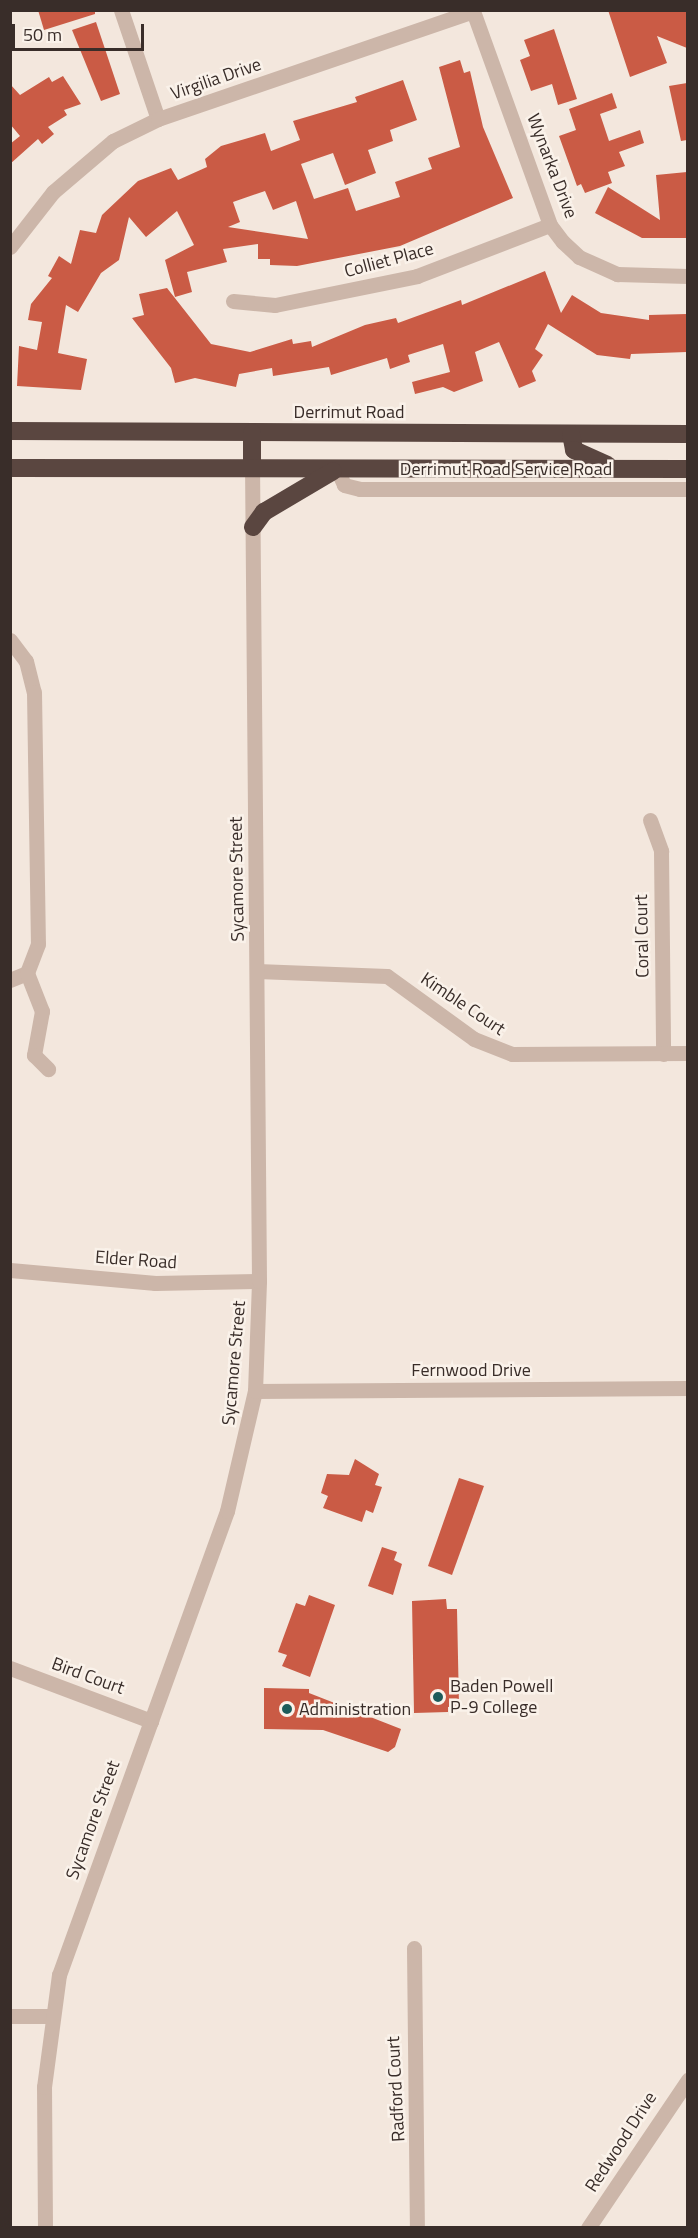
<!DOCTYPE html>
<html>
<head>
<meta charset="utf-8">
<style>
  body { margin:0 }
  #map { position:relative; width:698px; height:2238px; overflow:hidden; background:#f3e7dd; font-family:"Titillium Web",sans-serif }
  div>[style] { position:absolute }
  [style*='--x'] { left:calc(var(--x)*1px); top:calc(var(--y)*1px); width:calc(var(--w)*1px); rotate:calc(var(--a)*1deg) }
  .building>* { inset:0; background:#ca5b45 }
  .minor>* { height:15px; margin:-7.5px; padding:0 7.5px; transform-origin:7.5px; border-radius:7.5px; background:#ccb6a9 }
  .highway>* { height:18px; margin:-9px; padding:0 9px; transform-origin:9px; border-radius:9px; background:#5a4640 }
  .dots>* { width:16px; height:16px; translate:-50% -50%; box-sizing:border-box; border:3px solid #faf2ea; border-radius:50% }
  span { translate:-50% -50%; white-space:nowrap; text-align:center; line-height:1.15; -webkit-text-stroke:5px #faf2ea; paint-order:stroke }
  .street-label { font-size:18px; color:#392d29 }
  .poi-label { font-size:18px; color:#392d29 }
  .left { translate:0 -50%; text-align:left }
  .frame { position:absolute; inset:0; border:12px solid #392d29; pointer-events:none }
  .scale { position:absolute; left:12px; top:24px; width:132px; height:27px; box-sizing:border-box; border:3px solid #392d29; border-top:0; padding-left:8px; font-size:18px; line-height:21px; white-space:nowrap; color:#392d29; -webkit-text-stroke:4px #faf2ea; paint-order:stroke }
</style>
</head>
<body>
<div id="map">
  <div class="building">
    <i style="clip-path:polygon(38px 10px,95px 10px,95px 14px,44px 30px)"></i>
    <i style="clip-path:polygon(608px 10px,687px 10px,687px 48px,657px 36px,667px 63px,630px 77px)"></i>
    <i style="clip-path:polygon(96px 22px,120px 94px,101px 101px,72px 30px)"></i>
    <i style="clip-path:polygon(554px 29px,577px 99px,558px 105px,552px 84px,531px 91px,520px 60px,530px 56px,524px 40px)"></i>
    <i style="clip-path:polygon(evenodd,460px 60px,464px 73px,470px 71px,483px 127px,513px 198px,400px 246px,297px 266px,270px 265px,270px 259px,258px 259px,258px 244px,223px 249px,227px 262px,187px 272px,192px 292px,175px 297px,165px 260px,194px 245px,177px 211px,146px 237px,129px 217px,119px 260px,101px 273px,78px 312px,66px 305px,58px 353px,87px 359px,81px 390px,17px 386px,19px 346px,37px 350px,42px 322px,28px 320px,31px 304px,52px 278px,48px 276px,59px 256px,71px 264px,80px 230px,96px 233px,102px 215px,138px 181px,171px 168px,178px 180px,207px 167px,205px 159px,221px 146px,265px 133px,271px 151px,300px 140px,293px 121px,357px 102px,355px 97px,403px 80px,417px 120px,390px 130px,393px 141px,368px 150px,376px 173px,345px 185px,333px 153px,301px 164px,314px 199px,348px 188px,356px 211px,400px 197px,395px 182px,432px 169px,428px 158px,460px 147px,439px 67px,460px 60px,265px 191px,273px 210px,296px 201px,308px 239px,228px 227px,240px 222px,233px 202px,265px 191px)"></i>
    <i style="clip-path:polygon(63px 76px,81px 104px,64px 110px,67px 115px,48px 127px,54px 134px,42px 144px,38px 139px,10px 164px,10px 144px,20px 136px,10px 124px,10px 84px,20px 95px,49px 77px,52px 82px)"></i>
    <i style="clip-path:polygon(687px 83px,687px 140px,681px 141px,669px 86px)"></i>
    <i style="clip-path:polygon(612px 93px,617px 108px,600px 114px,609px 141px,640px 130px,644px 143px,619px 152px,625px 166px,608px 172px,612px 183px,585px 193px,581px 184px,577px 186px,559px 136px,576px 130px,569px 109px)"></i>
    <i style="clip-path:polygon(687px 172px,687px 238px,642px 238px,595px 213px,608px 187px,660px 220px,656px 175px)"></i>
    <i style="clip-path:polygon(545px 271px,561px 313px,572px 295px,601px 313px,649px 320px,649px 315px,687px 314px,687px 352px,631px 354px,630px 359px,597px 355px,548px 324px,535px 349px,543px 355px,532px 371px,536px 381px,519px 388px,499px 342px,475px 352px,483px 381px,454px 392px,443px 387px,415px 394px,412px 382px,450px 372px,443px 344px,408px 355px,410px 362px,390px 369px,387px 358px,331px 375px,329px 367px,273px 376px,272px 368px,239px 374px,236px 387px,195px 378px,175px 383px,171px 368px,132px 318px,144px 315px,139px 294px,167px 288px,211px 344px,250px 352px,292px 339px,293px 344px,311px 341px,312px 347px,365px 325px,396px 318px,398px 323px,461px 300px,462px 305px)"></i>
    <i style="clip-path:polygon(355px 1459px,379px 1474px,375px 1485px,382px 1487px,373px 1513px,366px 1510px,362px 1522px,323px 1508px,328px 1496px,321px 1493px,327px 1474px,349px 1475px)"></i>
    <i style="clip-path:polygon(459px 1478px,484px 1486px,452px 1575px,428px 1566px)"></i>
    <i style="clip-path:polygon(382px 1547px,397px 1552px,394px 1560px,402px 1564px,393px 1595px,368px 1586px)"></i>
    <i style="clip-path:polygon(309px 1595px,335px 1605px,310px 1677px,282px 1666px,287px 1655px,278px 1652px,296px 1603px,305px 1606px)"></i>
    <i style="clip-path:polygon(446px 1599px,447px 1609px,457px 1609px,459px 1706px,448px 1707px,448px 1712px,414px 1713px,412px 1601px)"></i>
    <i style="clip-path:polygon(264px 1688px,309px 1689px,309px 1693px,401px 1729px,395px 1747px,388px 1752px,323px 1730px,264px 1729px)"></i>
  </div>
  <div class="minor">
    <i style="--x:121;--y:10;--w:115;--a:71.3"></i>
    <i style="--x:10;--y:247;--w:70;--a:-52"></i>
    <i style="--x:53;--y:192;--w:79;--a:-40.4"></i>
    <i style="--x:113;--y:141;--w:50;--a:-26.1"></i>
    <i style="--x:158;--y:119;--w:333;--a:-18.9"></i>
    <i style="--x:473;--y:11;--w:227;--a:70.2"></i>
    <i style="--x:550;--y:225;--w:21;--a:53"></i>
    <i style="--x:563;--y:242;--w:22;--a:43"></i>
    <i style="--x:579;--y:257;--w:42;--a:24.1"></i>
    <i style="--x:617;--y:274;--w:71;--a:1.6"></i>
    <i style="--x:233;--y:301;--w:42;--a:5.4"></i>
    <i style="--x:275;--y:305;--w:145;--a:-11.5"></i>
    <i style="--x:417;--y:276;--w:142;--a:-21"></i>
    <i style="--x:337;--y:469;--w:17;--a:66"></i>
    <i style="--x:344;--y:485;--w:16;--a:14"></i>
    <i style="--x:360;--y:489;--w:328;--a:0"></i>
    <i style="--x:10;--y:640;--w:26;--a:53"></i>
    <i style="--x:26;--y:661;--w:32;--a:76"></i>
    <i style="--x:34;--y:692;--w:252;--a:89.1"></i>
    <i style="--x:38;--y:944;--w:31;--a:111"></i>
    <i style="--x:27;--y:973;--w:18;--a:158"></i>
    <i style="--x:650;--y:820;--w:33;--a:70"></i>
    <i style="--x:661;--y:851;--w:203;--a:89.4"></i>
    <i style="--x:257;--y:971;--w:130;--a:2.2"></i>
    <i style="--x:387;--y:976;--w:107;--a:35.9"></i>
    <i style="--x:474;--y:1039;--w:41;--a:21.5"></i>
    <i style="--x:512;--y:1054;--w:176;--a:-0.3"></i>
    <i style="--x:27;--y:973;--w:41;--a:68.5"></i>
    <i style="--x:42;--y:1011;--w:45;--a:100.3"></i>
    <i style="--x:34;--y:1055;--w:20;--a:45"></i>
    <i style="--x:10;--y:1270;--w:146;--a:5.1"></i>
    <i style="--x:155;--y:1283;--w:104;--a:-1.1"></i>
    <i style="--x:255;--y:1391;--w:433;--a:-0.4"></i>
    <i style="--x:10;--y:1668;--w:151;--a:20.6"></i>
    <i style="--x:414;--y:1948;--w:280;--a:89.4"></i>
    <i style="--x:10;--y:2016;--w:40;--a:0"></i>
    <i style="--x:45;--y:2228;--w:141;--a:-90.4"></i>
    <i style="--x:44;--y:2087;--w:113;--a:-82.4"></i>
    <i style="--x:59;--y:1975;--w:493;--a:-70.1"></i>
    <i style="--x:227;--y:1511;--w:123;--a:-76.9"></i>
    <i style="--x:255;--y:1391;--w:110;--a:-87.9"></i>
    <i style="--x:259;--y:1281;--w:813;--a:-90.49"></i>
    <i style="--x:588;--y:2228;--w:179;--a:-56"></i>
  </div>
  <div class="highway">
    <i style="--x:10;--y:431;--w:678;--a:0.25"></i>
    <i style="--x:252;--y:433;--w:35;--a:90"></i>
    <i style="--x:571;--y:434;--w:16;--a:79"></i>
    <i style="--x:574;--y:450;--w:36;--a:24"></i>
    <i style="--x:10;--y:468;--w:678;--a:0.08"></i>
    <i style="--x:253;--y:527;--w:19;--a:-54"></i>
    <i style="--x:264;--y:512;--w:80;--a:-30.7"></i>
  </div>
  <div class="dots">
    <i style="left:438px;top:1697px;background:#1d5c5b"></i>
    <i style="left:287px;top:1709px;background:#1d5c5b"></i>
  </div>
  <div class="street-label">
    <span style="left:216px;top:79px;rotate:-19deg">Virgilia Drive</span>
    <span style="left:552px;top:166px;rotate:69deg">Wynarka Drive</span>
    <span style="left:389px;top:260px;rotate:-15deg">Colliet Place</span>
    <span style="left:349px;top:412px">Derrimut Road</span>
    <span style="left:506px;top:469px">Derrimut Road Service Road</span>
    <span style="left:237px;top:879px;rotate:-91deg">Sycamore Street</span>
    <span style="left:642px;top:936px;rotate:-91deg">Coral Court</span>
    <span style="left:463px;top:1004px;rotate:34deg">Kimble Court</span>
    <span style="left:136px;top:1260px;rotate:4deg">Elder Road</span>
    <span style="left:234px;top:1363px;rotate:-85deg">Sycamore Street</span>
    <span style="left:471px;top:1370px">Fernwood Drive</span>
    <span style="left:88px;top:1676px;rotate:20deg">Bird Court</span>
    <span style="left:93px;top:1820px;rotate:-70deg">Sycamore Street</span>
    <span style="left:396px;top:2089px;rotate:-93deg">Radford Court</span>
    <span style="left:621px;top:2142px;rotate:-57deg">Redwood Drive</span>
  </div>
  <div class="poi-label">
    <span class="left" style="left:450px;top:1697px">Baden Powell<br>P-9 College</span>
    <span class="left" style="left:299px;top:1709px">Administration</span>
  </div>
  <div class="frame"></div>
  <div class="scale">50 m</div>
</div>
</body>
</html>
